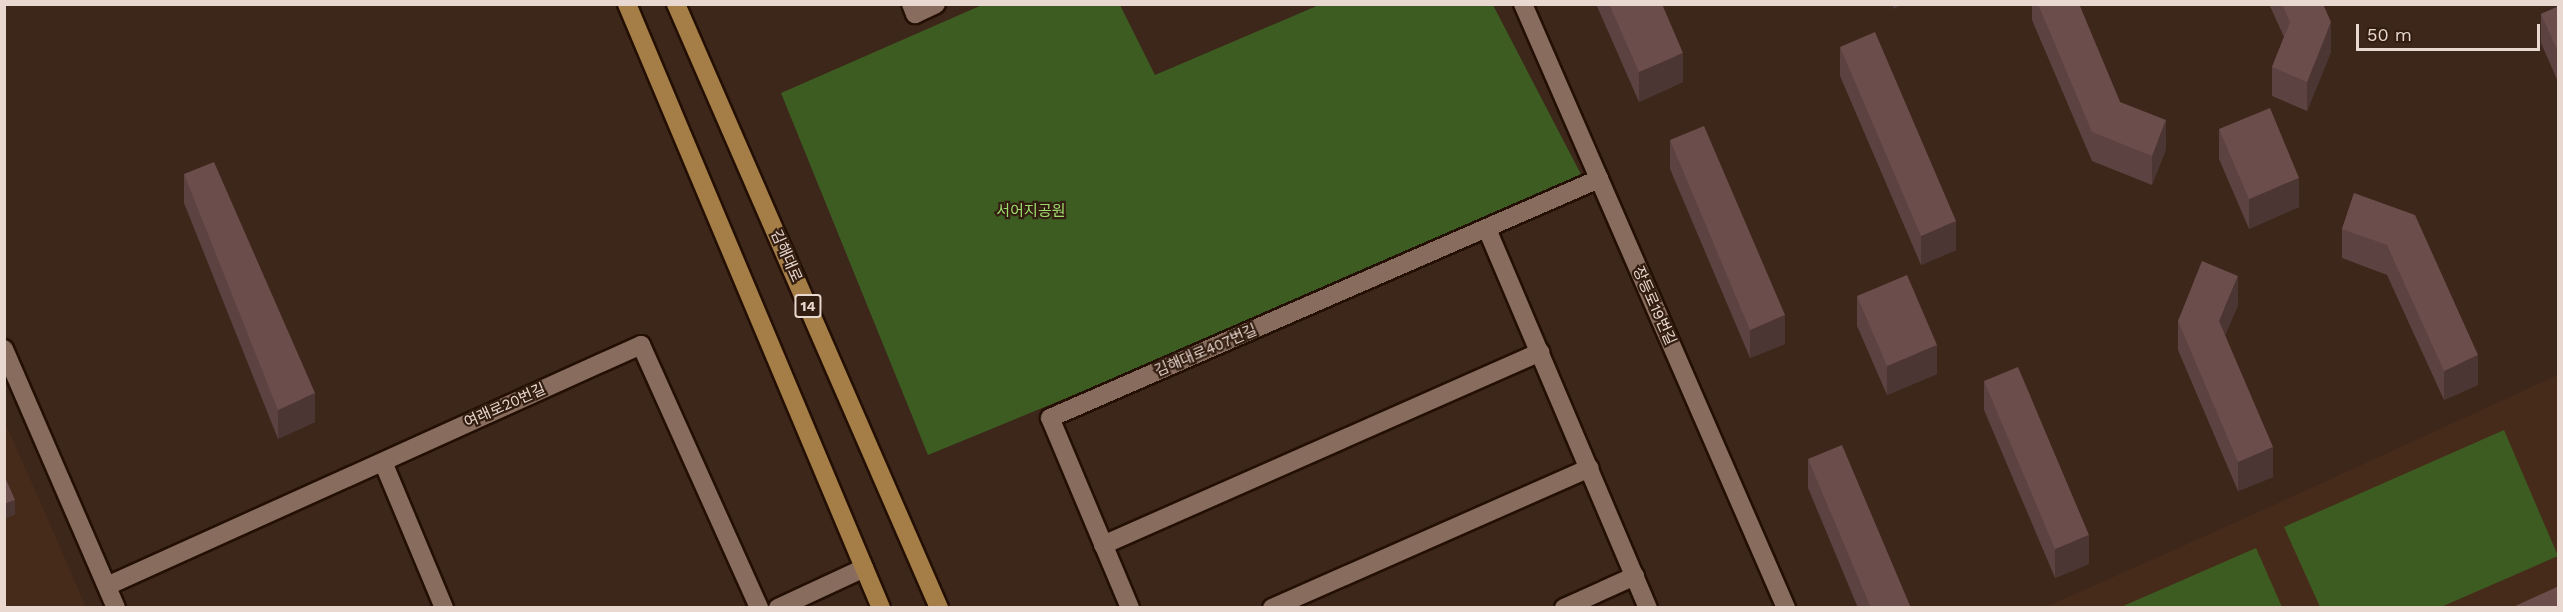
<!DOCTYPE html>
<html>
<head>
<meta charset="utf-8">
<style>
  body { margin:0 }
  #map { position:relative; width:2563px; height:612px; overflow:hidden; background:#3d261a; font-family:"Work Sans","Noto Sans KR",sans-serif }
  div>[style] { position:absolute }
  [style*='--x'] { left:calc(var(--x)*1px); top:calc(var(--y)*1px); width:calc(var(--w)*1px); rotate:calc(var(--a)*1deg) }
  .built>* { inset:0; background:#472b1a }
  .green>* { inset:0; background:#3d5c22 }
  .roads { filter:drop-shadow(2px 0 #230f04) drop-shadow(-2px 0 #230f04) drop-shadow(0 2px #230f04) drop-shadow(0 -2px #230f04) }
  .minor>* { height:18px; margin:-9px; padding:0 9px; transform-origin:9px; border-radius:9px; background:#886d5e }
  .major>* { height:18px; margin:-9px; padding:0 9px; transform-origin:9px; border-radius:9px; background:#a57e47 }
  .wall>* { inset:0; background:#5c4240 }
  .shaded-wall>* { inset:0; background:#4b3634 }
  .building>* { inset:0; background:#6b4d4b }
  span { translate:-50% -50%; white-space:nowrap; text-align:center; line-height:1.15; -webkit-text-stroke:4.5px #331d10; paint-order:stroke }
  .shield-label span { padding:2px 4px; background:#331d10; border:2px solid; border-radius:4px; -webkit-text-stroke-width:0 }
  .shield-label { font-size:14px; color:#e8d8d0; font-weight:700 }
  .park-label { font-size:15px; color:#9edd6d }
  .street-label { font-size:15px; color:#e8d8d0 }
  .frame { position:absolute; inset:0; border:6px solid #e8d8d0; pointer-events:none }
  .scale { position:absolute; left:2356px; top:24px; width:184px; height:27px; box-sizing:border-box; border:3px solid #e8d8d0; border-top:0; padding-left:8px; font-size:18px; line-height:21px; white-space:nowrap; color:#e8d8d0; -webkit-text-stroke:4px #331d10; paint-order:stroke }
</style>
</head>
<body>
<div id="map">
  <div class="built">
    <i style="clip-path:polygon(2558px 375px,2558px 607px,2044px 608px,2252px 515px)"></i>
    <i style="clip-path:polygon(4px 420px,57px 540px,86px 607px,5px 607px)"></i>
  </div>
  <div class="green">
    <i style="clip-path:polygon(982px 5px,1120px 5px,1155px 75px,1319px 5px,1493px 5px,1586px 184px,928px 455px,781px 93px)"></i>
    <i style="clip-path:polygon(2504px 430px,2558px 556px,2441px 607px,2320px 607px,2284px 527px)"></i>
    <i style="clip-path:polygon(2256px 548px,2282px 607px,2121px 607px)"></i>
  </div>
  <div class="roads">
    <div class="minor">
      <i style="--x:911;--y:4;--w:11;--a:68"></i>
      <i style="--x:915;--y:14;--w:23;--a:-25"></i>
      <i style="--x:1523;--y:4;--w:659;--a:66.47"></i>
      <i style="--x:1487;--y:229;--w:412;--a:67"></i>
      <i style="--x:4;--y:349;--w:282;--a:66.6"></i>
      <i style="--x:383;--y:462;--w:158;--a:67.3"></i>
      <i style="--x:1103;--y:545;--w:478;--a:-23.8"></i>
      <i style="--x:107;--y:586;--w:586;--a:-24.29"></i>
      <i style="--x:641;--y:345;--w:288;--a:65.8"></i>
      <i style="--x:778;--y:608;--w:95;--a:-24.9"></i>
      <i style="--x:1130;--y:608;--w:206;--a:-112.8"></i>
      <i style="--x:1050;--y:418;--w:599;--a:-23.53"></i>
      <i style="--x:1272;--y:608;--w:347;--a:-23.8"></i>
      <i style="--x:1564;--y:608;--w:78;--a:-24.3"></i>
    </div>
    <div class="major">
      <i style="--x:627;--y:4;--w:655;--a:67.19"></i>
      <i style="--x:676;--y:4;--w:659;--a:66.47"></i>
    </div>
  </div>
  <div class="wall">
    <i style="clip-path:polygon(1596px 4px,1662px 4px,1683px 82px,1639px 102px)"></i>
    <i style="clip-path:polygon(2032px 4px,2079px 4px,2120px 102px,2166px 149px,2152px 185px,2092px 161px,2032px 20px)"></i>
    <i style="clip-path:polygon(2269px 4px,2323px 4px,2331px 52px,2307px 111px,2272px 96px,2272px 67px,2284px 37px)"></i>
    <i style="clip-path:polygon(2559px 6px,2559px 84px,2541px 43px,2541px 14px)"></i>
    <i style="clip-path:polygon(1840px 47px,1956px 250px,1921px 265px,1840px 76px)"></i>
    <i style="clip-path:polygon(2219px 129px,2299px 207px,2249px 229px,2219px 159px)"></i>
    <i style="clip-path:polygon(1670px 140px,1785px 344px,1750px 358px,1670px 169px)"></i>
    <i style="clip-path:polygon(184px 174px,315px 422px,278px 439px,184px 203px)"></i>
    <i style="clip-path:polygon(2354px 193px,2478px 385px,2444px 400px,2387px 275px,2342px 258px,2342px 229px)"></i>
    <i style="clip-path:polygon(1857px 296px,1937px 374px,1887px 395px,1857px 326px)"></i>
    <i style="clip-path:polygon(2238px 305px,2225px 335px,2273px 477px,2238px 491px,2178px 350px,2178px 321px)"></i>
    <i style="clip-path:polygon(1984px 381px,2089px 564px,2055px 578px,1984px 410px)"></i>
    <i style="clip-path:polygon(1808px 459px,1911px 608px,1858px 608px,1808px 488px)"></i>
  </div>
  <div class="shaded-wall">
    <i style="clip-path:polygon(1893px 4px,1905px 4px,1893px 9px)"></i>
    <i style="clip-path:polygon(2331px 22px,2331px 52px,2307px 111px,2307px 82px)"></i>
    <i style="clip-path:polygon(1683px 53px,1683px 82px,1639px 102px,1639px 72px)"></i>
    <i style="clip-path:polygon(2166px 120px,2166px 149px,2152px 185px,2152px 156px)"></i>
    <i style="clip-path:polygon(2299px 178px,2299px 207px,2249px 229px,2249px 199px)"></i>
    <i style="clip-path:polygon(1956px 221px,1956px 250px,1921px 265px,1921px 236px)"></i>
    <i style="clip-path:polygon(2238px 276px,2238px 305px,2219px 350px,2219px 321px)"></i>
    <i style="clip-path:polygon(1785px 315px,1785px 344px,1750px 358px,1750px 330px)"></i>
    <i style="clip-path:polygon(1937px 345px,1937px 374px,1887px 395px,1887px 366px)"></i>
    <i style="clip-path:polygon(2478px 355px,2478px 385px,2444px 400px,2444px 371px)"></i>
    <i style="clip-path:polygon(315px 393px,315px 422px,278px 439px,278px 410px)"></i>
    <i style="clip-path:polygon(2273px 447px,2273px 477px,2238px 491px,2238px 462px)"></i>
    <i style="clip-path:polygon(15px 500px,15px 515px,4px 519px,4px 504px)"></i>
    <i style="clip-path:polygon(2089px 535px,2089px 564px,2055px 578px,2055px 549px)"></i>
  </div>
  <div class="building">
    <i style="clip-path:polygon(1609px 4px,1662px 4px,1683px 53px,1639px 72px)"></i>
    <i style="clip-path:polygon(2038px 4px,2079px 4px,2120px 102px,2166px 120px,2152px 156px,2092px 132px)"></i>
    <i style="clip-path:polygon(2282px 4px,2323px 4px,2331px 22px,2307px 82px,2272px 67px,2290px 22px)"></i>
    <i style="clip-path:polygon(2559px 6px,2559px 54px,2541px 14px)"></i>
    <i style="clip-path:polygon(1875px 32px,1956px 221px,1921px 236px,1840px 47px)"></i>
    <i style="clip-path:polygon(2270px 108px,2299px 178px,2249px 199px,2219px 129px)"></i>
    <i style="clip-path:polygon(1704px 126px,1785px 315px,1750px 330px,1670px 140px)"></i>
    <i style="clip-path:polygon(214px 162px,315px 393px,278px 410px,184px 174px)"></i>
    <i style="clip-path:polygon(2354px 193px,2415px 215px,2478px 355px,2444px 371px,2387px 245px,2342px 229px)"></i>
    <i style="clip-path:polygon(2202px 261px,2238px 276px,2219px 321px,2273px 447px,2238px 462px,2178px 321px)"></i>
    <i style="clip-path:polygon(1907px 275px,1937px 345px,1887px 366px,1857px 296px)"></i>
    <i style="clip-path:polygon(2018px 367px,2089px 535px,2055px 549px,1984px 381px)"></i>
    <i style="clip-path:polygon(1842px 445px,1911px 608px,1871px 608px,1808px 459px)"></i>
    <i style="clip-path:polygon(4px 475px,15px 500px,4px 504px)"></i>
    <i style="clip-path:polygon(2557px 587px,2559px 590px,2559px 608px,2511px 608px)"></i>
  </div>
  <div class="shield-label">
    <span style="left:808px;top:306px">14</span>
  </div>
  <div class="park-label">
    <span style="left:1031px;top:212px">서어지공원</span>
  </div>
  <div class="street-label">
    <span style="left:786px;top:256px;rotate:66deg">김해대로</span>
    <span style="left:1654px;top:306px;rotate:66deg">장등로19번길</span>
    <span style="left:1206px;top:351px;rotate:-23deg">김해대로407번길</span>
    <span style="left:505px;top:406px;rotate:-24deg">여래로20번길</span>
  </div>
  <div class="frame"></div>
  <div class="scale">50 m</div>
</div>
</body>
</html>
